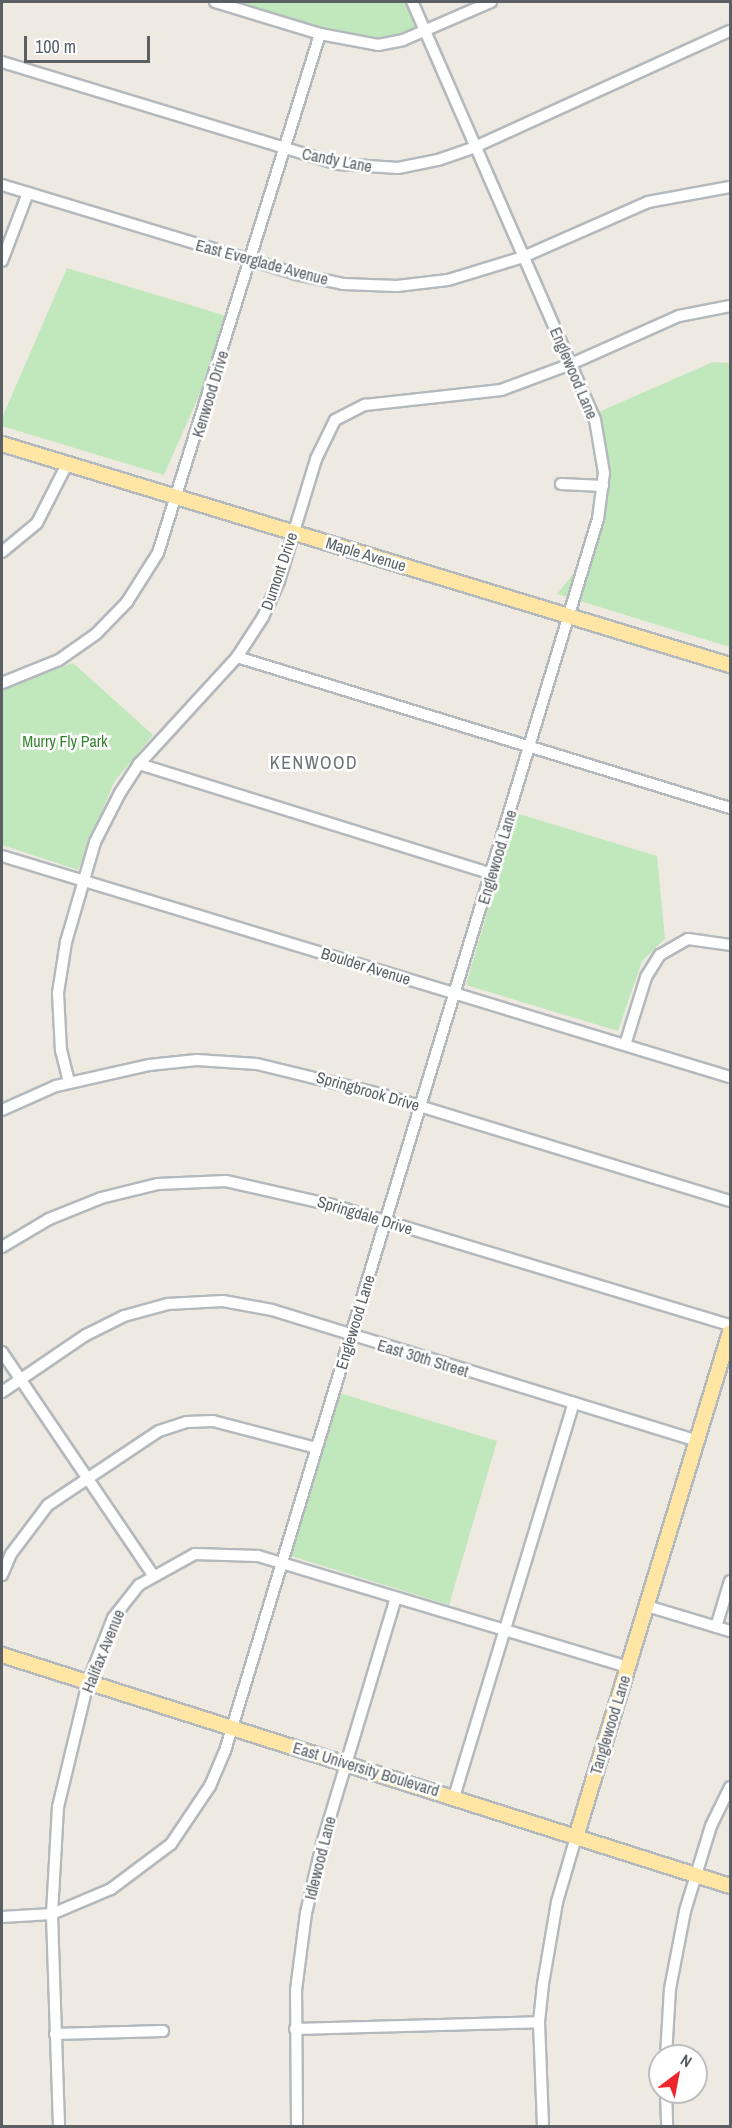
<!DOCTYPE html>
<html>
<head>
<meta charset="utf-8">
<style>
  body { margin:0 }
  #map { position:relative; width:732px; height:2128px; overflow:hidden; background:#eeeae1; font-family:"Archivo Narrow",sans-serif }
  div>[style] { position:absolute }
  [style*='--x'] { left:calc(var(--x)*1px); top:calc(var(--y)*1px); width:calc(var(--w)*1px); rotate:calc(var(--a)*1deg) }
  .green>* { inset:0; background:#c1e7bc }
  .roads { filter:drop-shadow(2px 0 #b4b9bd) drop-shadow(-2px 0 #b4b9bd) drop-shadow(0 2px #b4b9bd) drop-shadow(0 -2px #b4b9bd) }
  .minor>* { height:10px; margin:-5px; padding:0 5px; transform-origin:5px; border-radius:5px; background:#fff }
  .major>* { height:14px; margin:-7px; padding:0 7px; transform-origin:7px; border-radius:7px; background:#ffe6a5 }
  span { translate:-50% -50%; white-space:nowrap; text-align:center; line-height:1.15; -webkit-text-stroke:5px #fff; paint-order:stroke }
  .street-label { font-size:16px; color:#5a5f63 }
  .park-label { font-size:16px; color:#368430 }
  .neighbourhood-label { font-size:18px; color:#6b7175; letter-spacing:1.5px }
  .frame { position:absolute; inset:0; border:3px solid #5a5f63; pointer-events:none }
  .north { position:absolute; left:648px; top:2044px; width:60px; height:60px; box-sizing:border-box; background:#fff; border:2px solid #bdbfc1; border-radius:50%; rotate:32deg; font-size:16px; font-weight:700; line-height:24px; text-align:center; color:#5a5f63 }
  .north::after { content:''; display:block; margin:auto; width:21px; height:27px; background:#f0252c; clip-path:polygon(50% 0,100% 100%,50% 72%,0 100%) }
  .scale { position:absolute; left:24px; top:36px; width:126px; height:27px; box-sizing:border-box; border:3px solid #5a5f63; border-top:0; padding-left:8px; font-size:18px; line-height:21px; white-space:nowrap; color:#5a5f63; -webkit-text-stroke:4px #fff; paint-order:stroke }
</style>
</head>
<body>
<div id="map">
  <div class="green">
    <i style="clip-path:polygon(215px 2px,412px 2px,425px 31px,381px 45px)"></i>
    <i style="clip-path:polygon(67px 268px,233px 318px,164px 475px,2px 426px,2px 418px)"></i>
    <i style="clip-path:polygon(713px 362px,730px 363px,730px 647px,557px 594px,590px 553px,603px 486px,592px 415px)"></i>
    <i style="clip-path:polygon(73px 663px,153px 735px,114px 782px,78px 870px,2px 845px,2px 689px)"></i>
    <i style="clip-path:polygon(516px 813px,657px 856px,665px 939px,642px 961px,618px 1031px,466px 985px)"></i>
    <i style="clip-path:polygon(339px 1393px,497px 1441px,449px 1605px,291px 1556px)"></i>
  </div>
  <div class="roads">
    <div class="minor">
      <i style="--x:215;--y:2;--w:110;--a:16.9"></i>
      <i style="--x:320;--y:34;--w:59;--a:10.7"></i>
      <i style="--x:378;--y:45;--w:25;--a:-11"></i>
      <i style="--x:403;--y:40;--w:96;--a:-23.4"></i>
      <i style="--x:2;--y:62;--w:351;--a:16.9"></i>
      <i style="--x:338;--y:164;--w:60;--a:3.8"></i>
      <i style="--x:398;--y:168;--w:41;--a:-11.3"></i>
      <i style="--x:438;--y:160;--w:39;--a:-19"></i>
      <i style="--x:475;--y:147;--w:280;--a:-24.5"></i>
      <i style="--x:2;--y:185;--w:307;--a:16.8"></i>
      <i style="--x:296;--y:274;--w:48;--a:12"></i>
      <i style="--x:343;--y:284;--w:54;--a:2.1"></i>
      <i style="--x:397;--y:286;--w:51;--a:-6.7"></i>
      <i style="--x:448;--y:280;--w:78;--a:-17"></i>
      <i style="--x:523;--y:257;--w:137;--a:-23.7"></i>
      <i style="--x:648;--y:202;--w:83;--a:-10.4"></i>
      <i style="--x:2;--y:261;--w:73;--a:-69.1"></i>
      <i style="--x:561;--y:484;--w:42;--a:2.7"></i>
      <i style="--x:2;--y:552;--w:45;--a:-39.6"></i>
      <i style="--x:37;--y:523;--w:66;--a:-63"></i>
      <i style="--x:237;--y:657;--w:516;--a:17.03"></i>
      <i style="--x:2;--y:683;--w:61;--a:-22"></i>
      <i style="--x:59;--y:660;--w:45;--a:-35.1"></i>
      <i style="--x:96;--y:634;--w:45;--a:-45.9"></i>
      <i style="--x:127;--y:602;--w:58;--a:-57.7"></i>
      <i style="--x:158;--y:553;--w:544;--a:-72.66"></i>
      <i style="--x:139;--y:764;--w:370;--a:17.3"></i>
      <i style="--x:2;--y:856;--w:761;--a:16.89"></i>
      <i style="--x:625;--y:1045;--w:71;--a:-72.8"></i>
      <i style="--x:646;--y:977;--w:26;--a:-58"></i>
      <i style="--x:660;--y:955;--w:32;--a:-30"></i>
      <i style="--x:688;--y:939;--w:42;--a:8.1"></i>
      <i style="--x:69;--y:1082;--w:32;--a:-104"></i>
      <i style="--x:61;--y:1051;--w:58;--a:-93"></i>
      <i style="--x:58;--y:993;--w:52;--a:-81.1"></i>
      <i style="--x:66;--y:942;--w:104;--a:-73.8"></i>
      <i style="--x:95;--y:842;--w:55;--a:-63"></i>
      <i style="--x:120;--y:793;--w:35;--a:-57"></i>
      <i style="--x:139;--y:764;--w:145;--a:-47.5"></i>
      <i style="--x:237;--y:657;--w:48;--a:-57"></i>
      <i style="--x:263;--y:617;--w:39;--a:-66"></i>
      <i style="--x:279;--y:581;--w:127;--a:-73.1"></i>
      <i style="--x:316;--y:459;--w:43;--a:-64"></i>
      <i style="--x:335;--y:420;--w:34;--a:-27"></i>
      <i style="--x:365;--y:405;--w:137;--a:-6.3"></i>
      <i style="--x:501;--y:390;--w:75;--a:-20.4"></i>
      <i style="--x:571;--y:364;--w:118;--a:-24"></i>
      <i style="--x:679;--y:316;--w:52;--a:-11.1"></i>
      <i style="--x:2;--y:1110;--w:59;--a:-24"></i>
      <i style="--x:56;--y:1086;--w:95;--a:-12.7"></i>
      <i style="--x:149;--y:1065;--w:48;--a:-5.9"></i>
      <i style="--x:197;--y:1060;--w:60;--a:3.8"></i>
      <i style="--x:257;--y:1064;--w:127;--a:13.7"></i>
      <i style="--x:380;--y:1094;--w:366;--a:17"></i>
      <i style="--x:2;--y:1247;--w:55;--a:-30.8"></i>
      <i style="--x:49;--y:1219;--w:56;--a:-22"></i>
      <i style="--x:101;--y:1198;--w:59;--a:-13.8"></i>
      <i style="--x:158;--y:1184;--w:68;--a:-2.5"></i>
      <i style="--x:226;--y:1181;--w:109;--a:12.8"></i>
      <i style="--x:332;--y:1205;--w:416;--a:16.8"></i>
      <i style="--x:2;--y:1352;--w:269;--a:55.9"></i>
      <i style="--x:2;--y:1392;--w:102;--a:-34.2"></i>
      <i style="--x:86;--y:1335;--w:42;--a:-26.6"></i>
      <i style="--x:124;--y:1316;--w:46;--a:-15.3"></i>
      <i style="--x:168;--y:1304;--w:55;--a:-3.1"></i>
      <i style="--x:223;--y:1301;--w:50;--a:10.4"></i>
      <i style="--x:272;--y:1310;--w:445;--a:17.1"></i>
      <i style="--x:2;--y:1575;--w:23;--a:-67"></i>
      <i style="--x:11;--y:1554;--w:61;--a:-52.9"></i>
      <i style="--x:48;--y:1505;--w:133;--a:-33.7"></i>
      <i style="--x:159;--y:1431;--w:29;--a:-18"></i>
      <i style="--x:187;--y:1422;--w:26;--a:-2"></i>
      <i style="--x:213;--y:1421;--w:107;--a:14.6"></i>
      <i style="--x:647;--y:1606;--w:87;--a:16.8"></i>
      <i style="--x:716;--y:1627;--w:48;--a:-73.1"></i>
      <i style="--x:454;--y:1797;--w:412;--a:-73.1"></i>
      <i style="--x:2;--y:1917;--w:50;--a:-3.4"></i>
      <i style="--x:52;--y:1914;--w:64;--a:-23"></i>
      <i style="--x:111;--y:1889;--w:75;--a:-36.9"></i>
      <i style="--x:171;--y:1844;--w:70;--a:-56.1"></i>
      <i style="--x:210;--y:1786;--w:38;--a:-67"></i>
      <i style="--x:225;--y:1751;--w:1287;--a:-73.16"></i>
      <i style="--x:598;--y:519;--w:46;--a:-82.6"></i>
      <i style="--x:604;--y:473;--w:54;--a:-99.6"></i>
      <i style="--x:595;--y:420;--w:456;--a:-113.6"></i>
      <i style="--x:295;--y:2029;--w:244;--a:-1.6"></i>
      <i style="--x:55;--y:2034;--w:108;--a:-1.6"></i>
      <i style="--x:666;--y:2056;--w:67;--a:-86.6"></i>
      <i style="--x:670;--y:1989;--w:79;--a:-79.1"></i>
      <i style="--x:685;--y:1911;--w:89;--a:-73"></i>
      <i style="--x:711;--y:1826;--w:43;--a:-64"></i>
      <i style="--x:666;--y:2092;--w:34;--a:88"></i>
      <i style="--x:59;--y:2126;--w:212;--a:-91.9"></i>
      <i style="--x:52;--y:1914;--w:107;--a:-86.8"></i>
      <i style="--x:58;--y:1807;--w:129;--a:-76.5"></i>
      <i style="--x:88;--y:1682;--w:69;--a:-68.7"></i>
      <i style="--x:113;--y:1618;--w:42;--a:-51.8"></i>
      <i style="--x:139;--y:1585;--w:64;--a:-29"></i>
      <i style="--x:195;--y:1554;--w:63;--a:1.8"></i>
      <i style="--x:258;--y:1556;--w:386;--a:16.7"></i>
      <i style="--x:297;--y:2126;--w:136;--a:-90.4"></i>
      <i style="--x:296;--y:1990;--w:78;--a:-82.6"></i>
      <i style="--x:306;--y:1913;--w:71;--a:-76.9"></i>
      <i style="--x:322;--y:1844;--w:257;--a:-73.3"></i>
      <i style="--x:543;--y:2126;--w:104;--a:-92.2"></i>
      <i style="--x:539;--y:2022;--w:38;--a:-84"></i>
      <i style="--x:543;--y:1984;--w:83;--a:-80.3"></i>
      <i style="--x:557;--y:1902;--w:68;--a:-73.7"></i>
    </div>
    <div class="major">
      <i style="--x:2;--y:444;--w:761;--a:16.89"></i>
      <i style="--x:2;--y:1655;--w:764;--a:17.6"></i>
      <i style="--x:576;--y:1837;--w:528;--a:-73.04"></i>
    </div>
  </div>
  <div class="street-label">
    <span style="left:337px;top:160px;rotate:11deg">Candy Lane</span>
    <span style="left:262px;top:262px;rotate:15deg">East Everglade Avenue</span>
    <span style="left:574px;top:373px;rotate:67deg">Englewood Lane</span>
    <span style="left:210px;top:394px;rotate:-73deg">Kenwood Drive</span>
    <span style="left:366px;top:554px;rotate:17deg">Maple Avenue</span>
    <span style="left:279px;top:571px;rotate:-71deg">Dumont Drive</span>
    <span style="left:497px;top:857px;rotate:-73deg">Englewood Lane</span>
    <span style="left:366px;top:966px;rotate:17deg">Boulder Avenue</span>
    <span style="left:368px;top:1091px;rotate:16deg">Springbrook Drive</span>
    <span style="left:365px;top:1215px;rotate:17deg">Springdale Drive</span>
    <span style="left:355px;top:1322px;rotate:-73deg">Englewood Lane</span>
    <span style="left:423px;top:1358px;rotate:17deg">East 30th Street</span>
    <span style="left:103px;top:1651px;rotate:-68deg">Halifax Avenue</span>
    <span style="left:610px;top:1725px;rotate:-73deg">Tanglewood Lane</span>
    <span style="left:366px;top:1769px;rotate:17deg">East University Boulevard</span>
    <span style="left:320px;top:1858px;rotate:-76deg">Idlewood Lane</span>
  </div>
  <div class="park-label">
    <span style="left:65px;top:741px">Murry Fly Park</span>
  </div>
  <div class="neighbourhood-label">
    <span style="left:314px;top:763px">KENWOOD</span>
  </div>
  <div class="frame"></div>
  <div class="north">N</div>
  <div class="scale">100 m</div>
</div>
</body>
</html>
